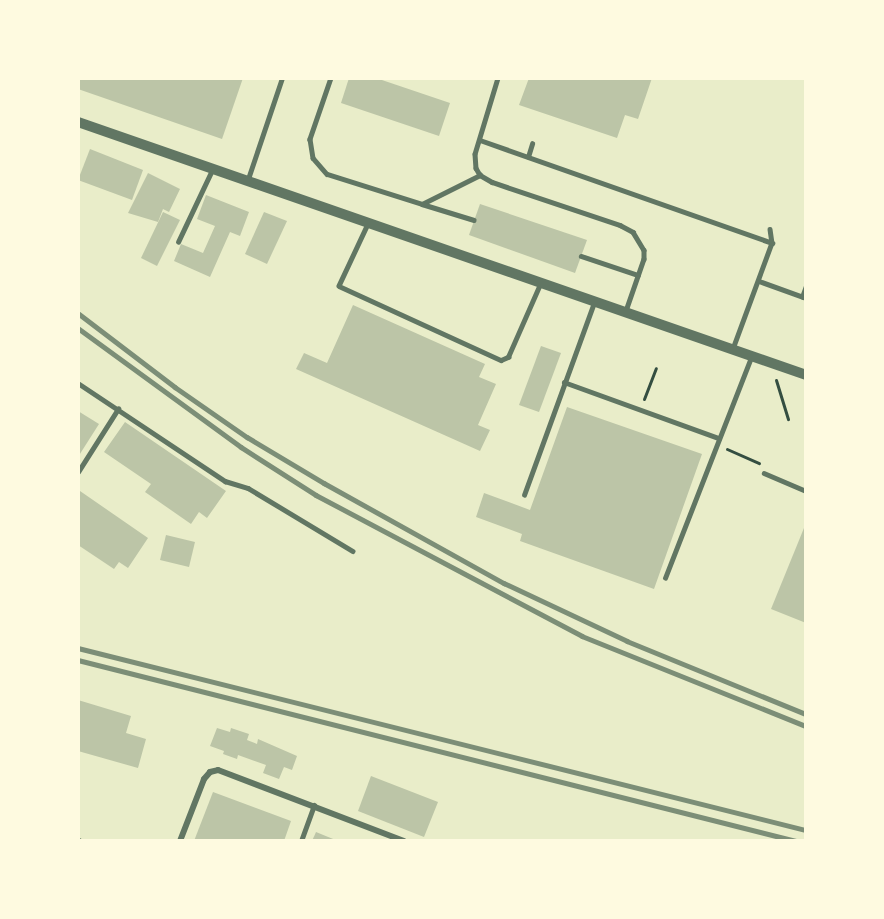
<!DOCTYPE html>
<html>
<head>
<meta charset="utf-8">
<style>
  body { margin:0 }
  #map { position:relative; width:884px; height:919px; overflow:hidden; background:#e9edc9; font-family:Ubuntu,sans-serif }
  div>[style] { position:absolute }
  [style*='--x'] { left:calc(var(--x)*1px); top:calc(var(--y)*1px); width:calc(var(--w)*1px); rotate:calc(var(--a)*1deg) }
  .building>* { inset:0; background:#bcc5a7 }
  .path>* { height:3px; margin:-1.5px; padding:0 1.5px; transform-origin:1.5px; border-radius:1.5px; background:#344e41 }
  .service>* { height:4.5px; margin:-2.25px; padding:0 2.25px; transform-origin:2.25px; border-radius:2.25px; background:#617663 }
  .minor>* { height:6px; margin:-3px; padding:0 3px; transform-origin:3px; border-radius:3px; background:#617663 }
  .tertiary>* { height:10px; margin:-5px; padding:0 5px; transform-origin:5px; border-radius:5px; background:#617663 }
  .rail>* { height:4.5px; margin:-2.25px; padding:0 2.25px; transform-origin:2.25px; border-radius:2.25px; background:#7c8e77 }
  span { translate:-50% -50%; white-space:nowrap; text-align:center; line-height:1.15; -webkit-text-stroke:5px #fefae0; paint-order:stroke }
  .frame { position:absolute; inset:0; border:80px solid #fefae0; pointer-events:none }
</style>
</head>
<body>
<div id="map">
  <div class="building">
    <i style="clip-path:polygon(78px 78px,243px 78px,222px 139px,78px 89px)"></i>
    <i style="clip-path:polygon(349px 78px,376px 78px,450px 103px,439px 136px,341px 103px)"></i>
    <i style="clip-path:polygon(529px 78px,652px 78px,638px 119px,625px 115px,617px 138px,519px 105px)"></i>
    <i style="clip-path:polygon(90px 149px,143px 170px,132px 200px,78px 180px)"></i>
    <i style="clip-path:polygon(148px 173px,180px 189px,169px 212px,163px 209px,158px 222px,128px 213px)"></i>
    <i style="clip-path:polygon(206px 195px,249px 212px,240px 236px,230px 232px,210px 277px,174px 261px,181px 244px,203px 253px,215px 226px,197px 219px)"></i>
    <i style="clip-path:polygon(480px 204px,587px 240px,575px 273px,469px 235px)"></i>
    <i style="clip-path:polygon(163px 212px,180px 220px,157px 266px,141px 258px)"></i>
    <i style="clip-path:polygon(264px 212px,287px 221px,267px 264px,245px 254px)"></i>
    <i style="clip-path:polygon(353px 305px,485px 364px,479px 377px,496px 384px,478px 425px,490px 430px,480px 451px,296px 369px,304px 353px,327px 363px)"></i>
    <i style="clip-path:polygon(541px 346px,561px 353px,539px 412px,519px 405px)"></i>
    <i style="clip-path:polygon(567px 407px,702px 454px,654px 589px,520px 541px,522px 534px,476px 517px,484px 493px,530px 510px)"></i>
    <i style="clip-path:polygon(78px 411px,99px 424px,78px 457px)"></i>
    <i style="clip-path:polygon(125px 422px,226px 491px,207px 518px,199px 512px,191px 524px,145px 492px,151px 484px,104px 452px)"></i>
    <i style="clip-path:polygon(80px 491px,148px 538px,128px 568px,119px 562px,114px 569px,78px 545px)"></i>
    <i style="clip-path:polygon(804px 528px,806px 529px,806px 623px,771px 609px)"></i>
    <i style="clip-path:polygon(166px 535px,195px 542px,189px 567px,160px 560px)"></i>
    <i style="clip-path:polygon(78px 700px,131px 716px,126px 733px,146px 739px,138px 768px,78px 751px)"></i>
    <i style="clip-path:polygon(217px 728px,230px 732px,231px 728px,249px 734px,247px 740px,257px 744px,258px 739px,297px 756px,292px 770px,284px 767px,279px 779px,263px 773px,266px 765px,238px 755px,237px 759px,223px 754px,224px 751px,210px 746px)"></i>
    <i style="clip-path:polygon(371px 776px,438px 802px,424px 837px,358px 811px)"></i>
    <i style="clip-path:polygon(213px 792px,291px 821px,284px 841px,194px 841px)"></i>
    <i style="clip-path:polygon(316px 832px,338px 841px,312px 841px)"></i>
  </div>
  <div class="path">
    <i style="--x:776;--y:380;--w:41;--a:72.9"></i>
    <i style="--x:644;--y:399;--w:33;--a:-69"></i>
    <i style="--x:727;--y:449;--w:35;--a:24"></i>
  </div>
  <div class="service">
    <i style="--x:331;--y:78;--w:65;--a:109"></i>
    <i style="--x:310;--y:139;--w:19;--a:81"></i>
    <i style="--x:313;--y:158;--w:21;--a:49"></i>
    <i style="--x:327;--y:174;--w:100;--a:17.5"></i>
    <i style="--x:422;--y:204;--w:65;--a:-26.6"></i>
    <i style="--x:498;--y:78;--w:79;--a:106.8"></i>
    <i style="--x:475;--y:154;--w:14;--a:86"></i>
    <i style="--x:476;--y:168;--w:8;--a:60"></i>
    <i style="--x:480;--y:175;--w:14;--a:30"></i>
    <i style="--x:492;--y:182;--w:135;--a:18.6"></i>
    <i style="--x:620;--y:225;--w:15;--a:28"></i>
    <i style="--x:633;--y:232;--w:21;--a:59"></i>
    <i style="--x:644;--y:250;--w:9;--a:90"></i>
    <i style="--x:644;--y:259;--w:55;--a:109.1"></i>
    <i style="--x:480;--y:140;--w:310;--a:19.4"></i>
    <i style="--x:772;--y:243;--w:113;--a:110.2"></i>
    <i style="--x:528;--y:157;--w:14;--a:-73"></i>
    <i style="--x:248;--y:179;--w:107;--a:-71.4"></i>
    <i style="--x:422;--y:204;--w:54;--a:17.1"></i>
    <i style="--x:368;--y:224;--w:68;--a:115.1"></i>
    <i style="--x:339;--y:286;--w:178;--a:24.6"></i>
    <i style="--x:501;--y:360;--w:8;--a:-23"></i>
    <i style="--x:508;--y:357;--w:80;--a:-66.3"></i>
    <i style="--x:770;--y:229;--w:14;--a:82"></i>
    <i style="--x:178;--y:242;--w:80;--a:-64.7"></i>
    <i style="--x:581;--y:256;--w:60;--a:18.4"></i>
    <i style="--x:759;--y:281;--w:50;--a:19.9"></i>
    <i style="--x:802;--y:297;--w:12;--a:-70"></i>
    <i style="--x:564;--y:382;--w:165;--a:19.9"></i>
    <i style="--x:78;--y:383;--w:177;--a:33.7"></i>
    <i style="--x:225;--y:481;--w:24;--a:17"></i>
    <i style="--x:248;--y:488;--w:122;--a:31"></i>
    <i style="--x:78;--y:472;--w:75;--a:-57.6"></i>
    <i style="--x:764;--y:473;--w:46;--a:23.2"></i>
    <i style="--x:524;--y:495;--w:204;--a:-70"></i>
    <i style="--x:665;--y:578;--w:237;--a:-68.7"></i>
    <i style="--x:301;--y:841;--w:38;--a:-70"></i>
  </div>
  <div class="minor">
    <i style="--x:78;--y:841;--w:1;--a:0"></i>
    <i style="--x:180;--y:841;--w:66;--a:-68.8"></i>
    <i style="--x:204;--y:779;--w:9;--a:-49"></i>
    <i style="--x:210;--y:772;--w:8;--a:-14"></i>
    <i style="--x:218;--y:770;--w:199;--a:20.9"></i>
  </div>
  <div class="tertiary">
    <i style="--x:78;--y:122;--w:771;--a:19.16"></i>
  </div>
  <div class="rail">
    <i style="--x:78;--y:313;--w:122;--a:37.3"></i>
    <i style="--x:175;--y:387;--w:88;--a:34.8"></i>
    <i style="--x:247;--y:437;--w:90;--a:30.9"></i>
    <i style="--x:324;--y:483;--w:206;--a:29.1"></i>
    <i style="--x:504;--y:583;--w:136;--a:25.2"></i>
    <i style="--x:627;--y:641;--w:193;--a:22.2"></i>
    <i style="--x:78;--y:328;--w:202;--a:36.1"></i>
    <i style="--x:241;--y:447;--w:89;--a:32.6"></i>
    <i style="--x:316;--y:495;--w:301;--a:27.9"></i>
    <i style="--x:582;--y:636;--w:241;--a:21.9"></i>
    <i style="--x:78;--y:648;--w:750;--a:14.04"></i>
    <i style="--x:78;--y:660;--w:740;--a:14.15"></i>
  </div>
  <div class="frame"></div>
</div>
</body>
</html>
